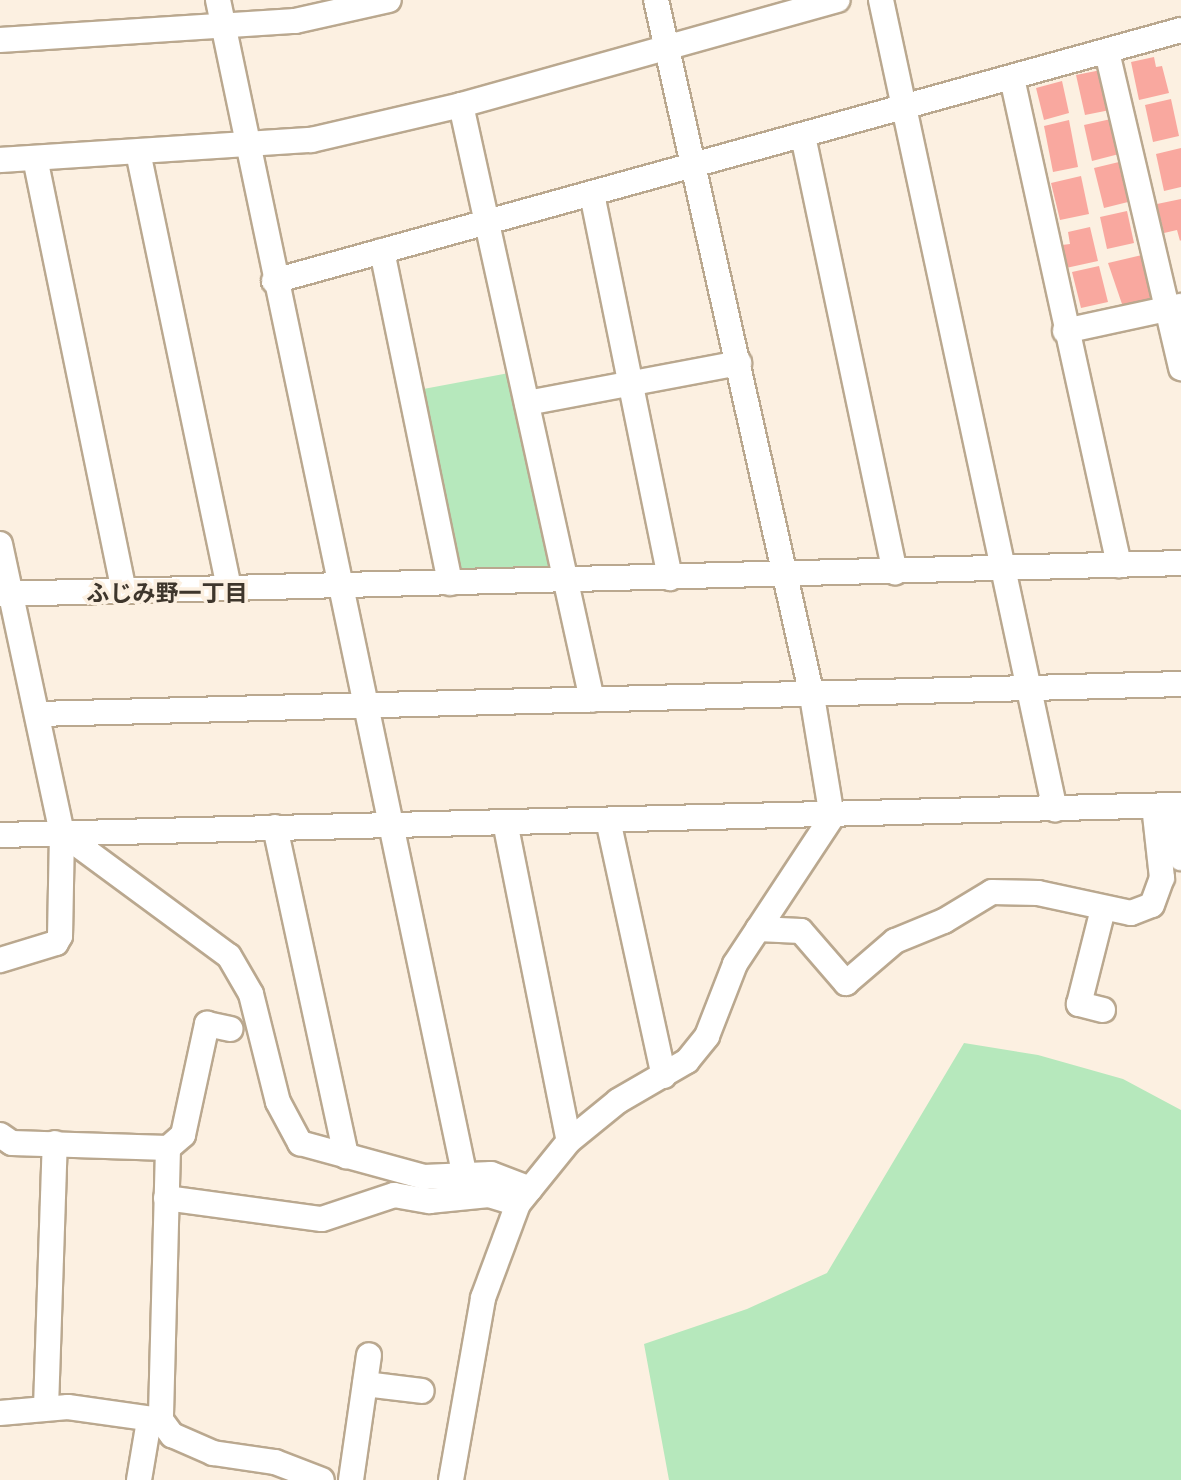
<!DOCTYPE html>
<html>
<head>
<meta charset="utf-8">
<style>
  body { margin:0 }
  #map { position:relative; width:1181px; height:1480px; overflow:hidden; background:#fcf0e1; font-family:Manrope,"Noto Sans JP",sans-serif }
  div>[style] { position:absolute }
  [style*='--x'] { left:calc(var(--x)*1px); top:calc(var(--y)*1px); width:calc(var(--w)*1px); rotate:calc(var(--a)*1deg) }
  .green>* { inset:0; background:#b6e8bc }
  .building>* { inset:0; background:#f9a89f }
  .roads { filter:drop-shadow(2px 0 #baa88f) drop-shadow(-2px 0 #baa88f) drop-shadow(0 2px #baa88f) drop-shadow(0 -2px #baa88f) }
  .minor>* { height:24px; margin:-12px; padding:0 12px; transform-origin:12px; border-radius:12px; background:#fff }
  span { translate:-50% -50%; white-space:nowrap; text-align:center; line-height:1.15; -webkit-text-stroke:7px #fcf0e1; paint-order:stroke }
  .neighbourhood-label { font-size:23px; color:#3e362c; font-weight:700 }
</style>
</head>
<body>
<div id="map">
  <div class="green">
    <i style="clip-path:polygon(509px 373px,549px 570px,547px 573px,459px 570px,418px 390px)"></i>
    <i style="clip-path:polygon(964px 1043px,1038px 1055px,1123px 1079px,1181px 1110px,1181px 1480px,669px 1480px,644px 1344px,747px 1309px,827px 1273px)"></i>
  </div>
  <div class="building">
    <i style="clip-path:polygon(1154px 57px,1156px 67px,1162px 66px,1169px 93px,1139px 100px,1131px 62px)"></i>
    <i style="clip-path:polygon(1101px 70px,1110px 110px,1085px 115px,1076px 75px)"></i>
    <i style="clip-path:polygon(1062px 81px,1069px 113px,1044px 120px,1036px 88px)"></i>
    <i style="clip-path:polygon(1171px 99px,1179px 136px,1153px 142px,1145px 105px)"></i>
    <i style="clip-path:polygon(1111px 119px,1119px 154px,1092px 161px,1084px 125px)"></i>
    <i style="clip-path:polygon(1069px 120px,1078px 167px,1053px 172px,1044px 126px)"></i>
    <i style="clip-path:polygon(1181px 148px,1181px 187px,1164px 191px,1156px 154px)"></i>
    <i style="clip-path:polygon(1119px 162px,1128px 202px,1104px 208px,1094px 168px)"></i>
    <i style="clip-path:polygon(1081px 176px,1089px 214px,1060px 220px,1051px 183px)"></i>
    <i style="clip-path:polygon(1181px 199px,1181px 240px,1180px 241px,1177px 230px,1164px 233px,1157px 204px)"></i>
    <i style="clip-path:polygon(1127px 211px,1134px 243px,1107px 249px,1100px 217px)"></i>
    <i style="clip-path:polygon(1090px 227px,1098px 261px,1066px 268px,1062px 245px,1070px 244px,1068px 232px)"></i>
    <i style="clip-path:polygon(1142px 255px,1152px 300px,1123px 307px,1108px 263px)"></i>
    <i style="clip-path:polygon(1099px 266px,1108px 302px,1081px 308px,1072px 272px)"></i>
  </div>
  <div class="roads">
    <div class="minor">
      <i style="--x:218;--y:0;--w:1203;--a:78.15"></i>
      <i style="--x:881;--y:0;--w:828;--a:77.88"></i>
      <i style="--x:0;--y:40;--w:296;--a:-3.7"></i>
      <i style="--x:295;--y:21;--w:96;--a:-12.6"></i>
      <i style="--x:1107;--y:52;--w:325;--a:76.8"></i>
      <i style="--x:1012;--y:78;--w:499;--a:77.6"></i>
      <i style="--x:461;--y:105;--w:609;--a:77.58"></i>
      <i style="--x:803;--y:136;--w:446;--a:78.1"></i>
      <i style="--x:138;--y:152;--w:445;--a:78.2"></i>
      <i style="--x:35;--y:158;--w:442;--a:78.4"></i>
      <i style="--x:0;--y:160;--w:312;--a:-3.7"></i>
      <i style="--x:311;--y:140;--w:154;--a:-13.1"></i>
      <i style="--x:461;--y:105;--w:391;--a:-15.6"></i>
      <i style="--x:592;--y:194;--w:392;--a:78.5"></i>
      <i style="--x:382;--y:251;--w:339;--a:78.4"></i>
      <i style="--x:274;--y:281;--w:941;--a:-15.47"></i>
      <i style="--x:1065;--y:331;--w:119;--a:-12.2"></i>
      <i style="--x:527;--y:403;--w:216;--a:-10.7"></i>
      <i style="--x:0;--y:544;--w:296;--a:77.9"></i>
      <i style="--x:62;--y:833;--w:103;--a:91.1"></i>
      <i style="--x:60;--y:936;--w:8;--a:120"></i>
      <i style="--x:56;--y:943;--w:59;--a:163.1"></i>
      <i style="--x:0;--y:594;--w:1181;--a:-1.5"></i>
      <i style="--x:37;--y:714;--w:1144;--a:-1.5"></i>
      <i style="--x:1172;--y:806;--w:53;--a:80.2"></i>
      <i style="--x:608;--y:820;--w:262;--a:77.7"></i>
      <i style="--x:505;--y:822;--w:325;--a:78.7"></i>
      <i style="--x:275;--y:827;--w:337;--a:77.8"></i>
      <i style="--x:62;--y:833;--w:207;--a:36.4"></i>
      <i style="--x:229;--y:956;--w:44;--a:59.9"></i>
      <i style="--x:251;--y:994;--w:111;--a:76"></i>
      <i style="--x:278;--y:1102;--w:47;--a:61.8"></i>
      <i style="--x:300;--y:1143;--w:129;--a:15.3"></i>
      <i style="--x:424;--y:1177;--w:67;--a:-2.6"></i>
      <i style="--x:491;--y:1174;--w:42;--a:21"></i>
      <i style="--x:0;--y:835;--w:1181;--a:-1.46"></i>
      <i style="--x:758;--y:929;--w:43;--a:2.7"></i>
      <i style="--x:801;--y:931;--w:69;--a:49.1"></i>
      <i style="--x:846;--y:983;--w:65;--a:-40.6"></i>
      <i style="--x:895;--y:941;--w:53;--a:-22.2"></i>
      <i style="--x:944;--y:921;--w:56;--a:-31.1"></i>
      <i style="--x:992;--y:892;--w:46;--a:1.2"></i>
      <i style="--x:1038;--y:893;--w:95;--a:12.1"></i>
      <i style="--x:1131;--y:913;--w:22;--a:-21"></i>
      <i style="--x:1152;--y:905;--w:29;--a:-70"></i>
      <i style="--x:1162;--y:878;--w:72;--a:-96.3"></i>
      <i style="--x:1103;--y:1010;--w:25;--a:-166"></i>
      <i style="--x:1079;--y:1004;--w:98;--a:-75.8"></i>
      <i style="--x:0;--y:1135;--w:14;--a:34"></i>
      <i style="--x:12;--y:1143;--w:156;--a:1.8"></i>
      <i style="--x:168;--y:1148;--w:20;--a:-41"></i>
      <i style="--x:183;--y:1135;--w:114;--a:-77.8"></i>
      <i style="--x:207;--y:1024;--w:24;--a:12"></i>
      <i style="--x:168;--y:1148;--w:272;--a:91.5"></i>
      <i style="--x:161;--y:1420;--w:19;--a:54"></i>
      <i style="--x:172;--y:1435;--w:45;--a:23.7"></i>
      <i style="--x:213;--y:1453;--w:63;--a:8.3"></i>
      <i style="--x:275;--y:1462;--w:50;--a:21"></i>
      <i style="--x:166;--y:1198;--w:157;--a:7.7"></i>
      <i style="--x:322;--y:1219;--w:76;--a:-18.4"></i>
      <i style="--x:394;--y:1195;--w:36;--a:10"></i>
      <i style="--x:429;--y:1201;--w:60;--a:-5.7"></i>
      <i style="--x:489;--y:1195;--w:30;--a:17"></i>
      <i style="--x:518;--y:1204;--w:81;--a:-51"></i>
      <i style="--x:569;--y:1141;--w:63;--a:-39.2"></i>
      <i style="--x:618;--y:1101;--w:80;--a:-30.1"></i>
      <i style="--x:687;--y:1061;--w:32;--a:-51"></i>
      <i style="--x:707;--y:1036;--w:77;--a:-68.7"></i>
      <i style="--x:735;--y:964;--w:176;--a:-56.6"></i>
      <i style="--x:832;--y:817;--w:123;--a:-99.4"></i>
      <i style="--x:812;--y:696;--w:713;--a:-102.63"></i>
      <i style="--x:365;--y:1384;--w:57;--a:7"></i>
      <i style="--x:46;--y:1408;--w:265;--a:-88.1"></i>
      <i style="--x:0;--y:1413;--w:68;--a:-5"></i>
      <i style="--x:68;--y:1407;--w:94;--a:8"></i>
      <i style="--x:139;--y:1480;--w:60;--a:-80.4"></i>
      <i style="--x:351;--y:1480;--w:126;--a:-81.8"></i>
      <i style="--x:451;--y:1480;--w:185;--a:-80"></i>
      <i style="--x:483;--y:1298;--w:100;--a:-69.6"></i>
    </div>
  </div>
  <div class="neighbourhood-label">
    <span style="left:167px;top:592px">ふじみ野一丁目</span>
  </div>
</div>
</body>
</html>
